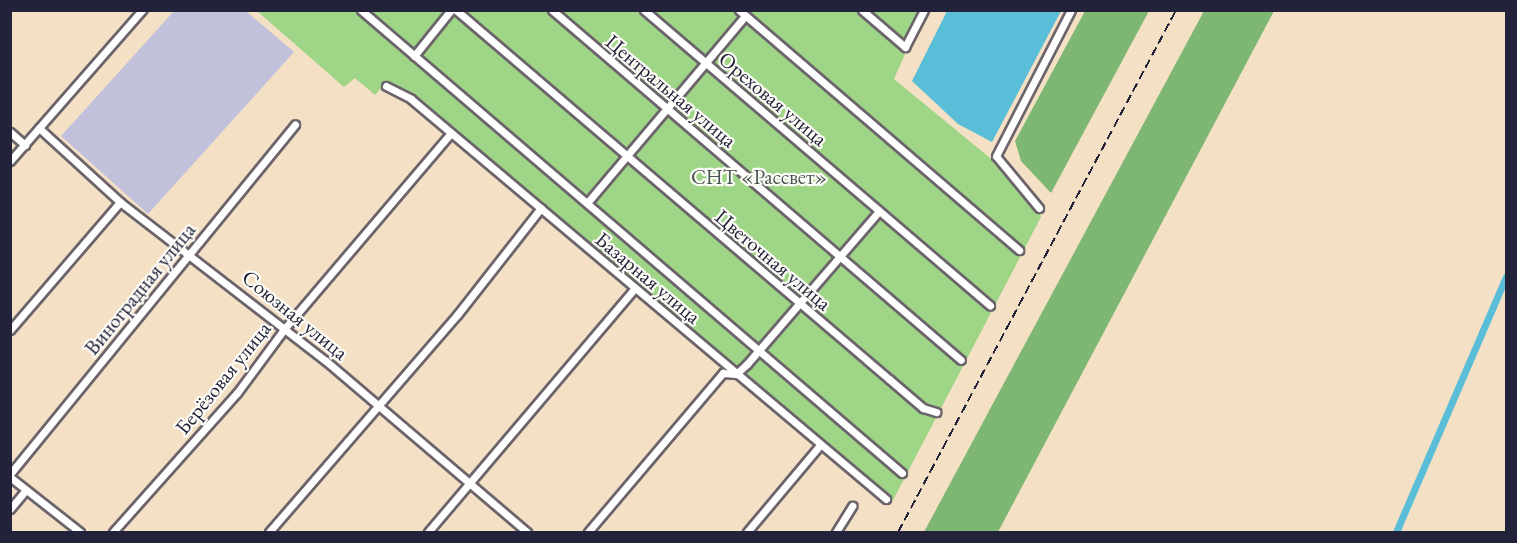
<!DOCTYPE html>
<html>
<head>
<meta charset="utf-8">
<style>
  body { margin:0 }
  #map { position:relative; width:1517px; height:543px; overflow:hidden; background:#f4e0c4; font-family:"EB Garamond",serif }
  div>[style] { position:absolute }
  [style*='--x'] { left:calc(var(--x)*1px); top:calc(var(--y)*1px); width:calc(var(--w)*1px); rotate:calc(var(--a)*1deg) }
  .industrial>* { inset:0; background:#c2c1dc }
  .green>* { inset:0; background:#9ed586 }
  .forest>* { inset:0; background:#7eb673 }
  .water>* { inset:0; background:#5abed8 }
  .canal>* { height:7px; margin:-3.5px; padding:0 3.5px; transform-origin:3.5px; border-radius:3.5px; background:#5abed8 }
  .roads { filter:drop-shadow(2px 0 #6c646b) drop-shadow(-2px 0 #6c646b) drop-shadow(0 2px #6c646b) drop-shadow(0 -2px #6c646b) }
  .minor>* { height:7px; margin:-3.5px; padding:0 3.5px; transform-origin:3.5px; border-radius:3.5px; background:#fff }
  .rail>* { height:1.5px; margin-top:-0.75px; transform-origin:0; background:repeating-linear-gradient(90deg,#22223b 0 9px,transparent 0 13.5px) }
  span { translate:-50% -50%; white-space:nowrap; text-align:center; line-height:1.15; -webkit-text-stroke:4.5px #fdfcf7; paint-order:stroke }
  .street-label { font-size:21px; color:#22223b }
  .park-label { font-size:21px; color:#475852 }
  .frame { position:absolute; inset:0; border:12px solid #22223b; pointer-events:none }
</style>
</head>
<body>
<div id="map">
  <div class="industrial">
    <i style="clip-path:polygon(174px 11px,246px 11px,294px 52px,148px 214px,61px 136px)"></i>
  </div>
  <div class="green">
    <i style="clip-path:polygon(257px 11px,924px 11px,894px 79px,1024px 186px,1039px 203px,1041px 217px,892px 502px,411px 99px,384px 85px,375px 95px,355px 78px,344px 87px)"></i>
  </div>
  <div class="forest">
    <i style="clip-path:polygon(1085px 11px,1149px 11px,1051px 193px,1021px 161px,1015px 141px)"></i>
    <i style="clip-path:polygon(1204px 11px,1274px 11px,998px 532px,924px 532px)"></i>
  </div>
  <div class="water">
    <i style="clip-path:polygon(947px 11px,1061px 11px,992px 142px,958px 124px,912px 81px)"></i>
  </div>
  <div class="canal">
    <i style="--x:1396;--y:532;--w:278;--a:-66.7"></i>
  </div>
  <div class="roads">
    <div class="minor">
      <i style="--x:361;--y:10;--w:712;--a:40.56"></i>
      <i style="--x:456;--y:10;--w:569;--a:40.44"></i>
      <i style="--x:889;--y:379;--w:45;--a:40.5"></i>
      <i style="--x:923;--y:408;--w:14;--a:17"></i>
      <i style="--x:552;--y:10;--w:538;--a:40.56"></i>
      <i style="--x:644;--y:10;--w:455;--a:40.5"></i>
      <i style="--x:739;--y:10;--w:369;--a:40.6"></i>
      <i style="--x:862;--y:10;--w:57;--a:40.7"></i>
      <i style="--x:905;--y:47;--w:42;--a:-62.8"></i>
      <i style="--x:414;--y:56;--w:59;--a:-51.2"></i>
      <i style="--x:386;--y:86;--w:28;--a:27"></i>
      <i style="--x:411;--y:99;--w:621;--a:40.1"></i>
      <i style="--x:39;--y:128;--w:110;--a:42.4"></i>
      <i style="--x:120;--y:202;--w:260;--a:37.7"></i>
      <i style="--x:326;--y:361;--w:264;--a:40.4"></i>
      <i style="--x:10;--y:132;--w:20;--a:41"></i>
      <i style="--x:10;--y:161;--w:201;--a:-48.8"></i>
      <i style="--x:587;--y:203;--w:245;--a:-49.8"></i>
      <i style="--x:1039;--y:208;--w:67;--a:-129.6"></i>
      <i style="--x:996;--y:156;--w:164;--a:-62.8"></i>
      <i style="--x:10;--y:330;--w:169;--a:-49.3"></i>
      <i style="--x:10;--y:474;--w:451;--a:-50.8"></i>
      <i style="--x:10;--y:477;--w:89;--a:38.2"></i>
      <i style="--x:10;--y:509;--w:25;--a:-50"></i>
      <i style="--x:113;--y:532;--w:186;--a:-48.3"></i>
      <i style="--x:237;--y:393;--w:81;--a:-53.6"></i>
      <i style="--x:285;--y:328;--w:256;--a:-49.6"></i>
      <i style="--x:269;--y:532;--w:287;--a:-49.1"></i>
      <i style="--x:457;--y:315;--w:136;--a:-51.9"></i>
      <i style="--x:428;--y:532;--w:319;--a:-49.7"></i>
      <i style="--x:588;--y:532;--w:209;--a:-49.7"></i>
      <i style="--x:723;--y:373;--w:13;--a:4"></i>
      <i style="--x:736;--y:374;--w:15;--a:-42"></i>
      <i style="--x:747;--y:364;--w:202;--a:-49.2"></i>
      <i style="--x:747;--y:532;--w:114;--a:-50"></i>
      <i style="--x:836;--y:532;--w:31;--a:-58"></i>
    </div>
  </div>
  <div class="rail">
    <i style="--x:898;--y:532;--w:591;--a:-61.96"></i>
  </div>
  <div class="street-label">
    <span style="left:671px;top:91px;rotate:40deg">Центральная улица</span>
    <span style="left:773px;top:99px;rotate:40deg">Ореховая улица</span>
    <span style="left:773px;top:260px;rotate:40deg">Цветочная улица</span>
    <span style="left:648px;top:278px;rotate:40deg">Базарная улица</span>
    <span style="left:140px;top:289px;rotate:-51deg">Виноградная улица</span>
    <span style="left:295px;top:315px;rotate:39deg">Союзная улица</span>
    <span style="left:223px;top:378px;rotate:-51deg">Берёзовая улица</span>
  </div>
  <div class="park-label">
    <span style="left:759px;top:177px">СНТ «Рассвет»</span>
  </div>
  <div class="frame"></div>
</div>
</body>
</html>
